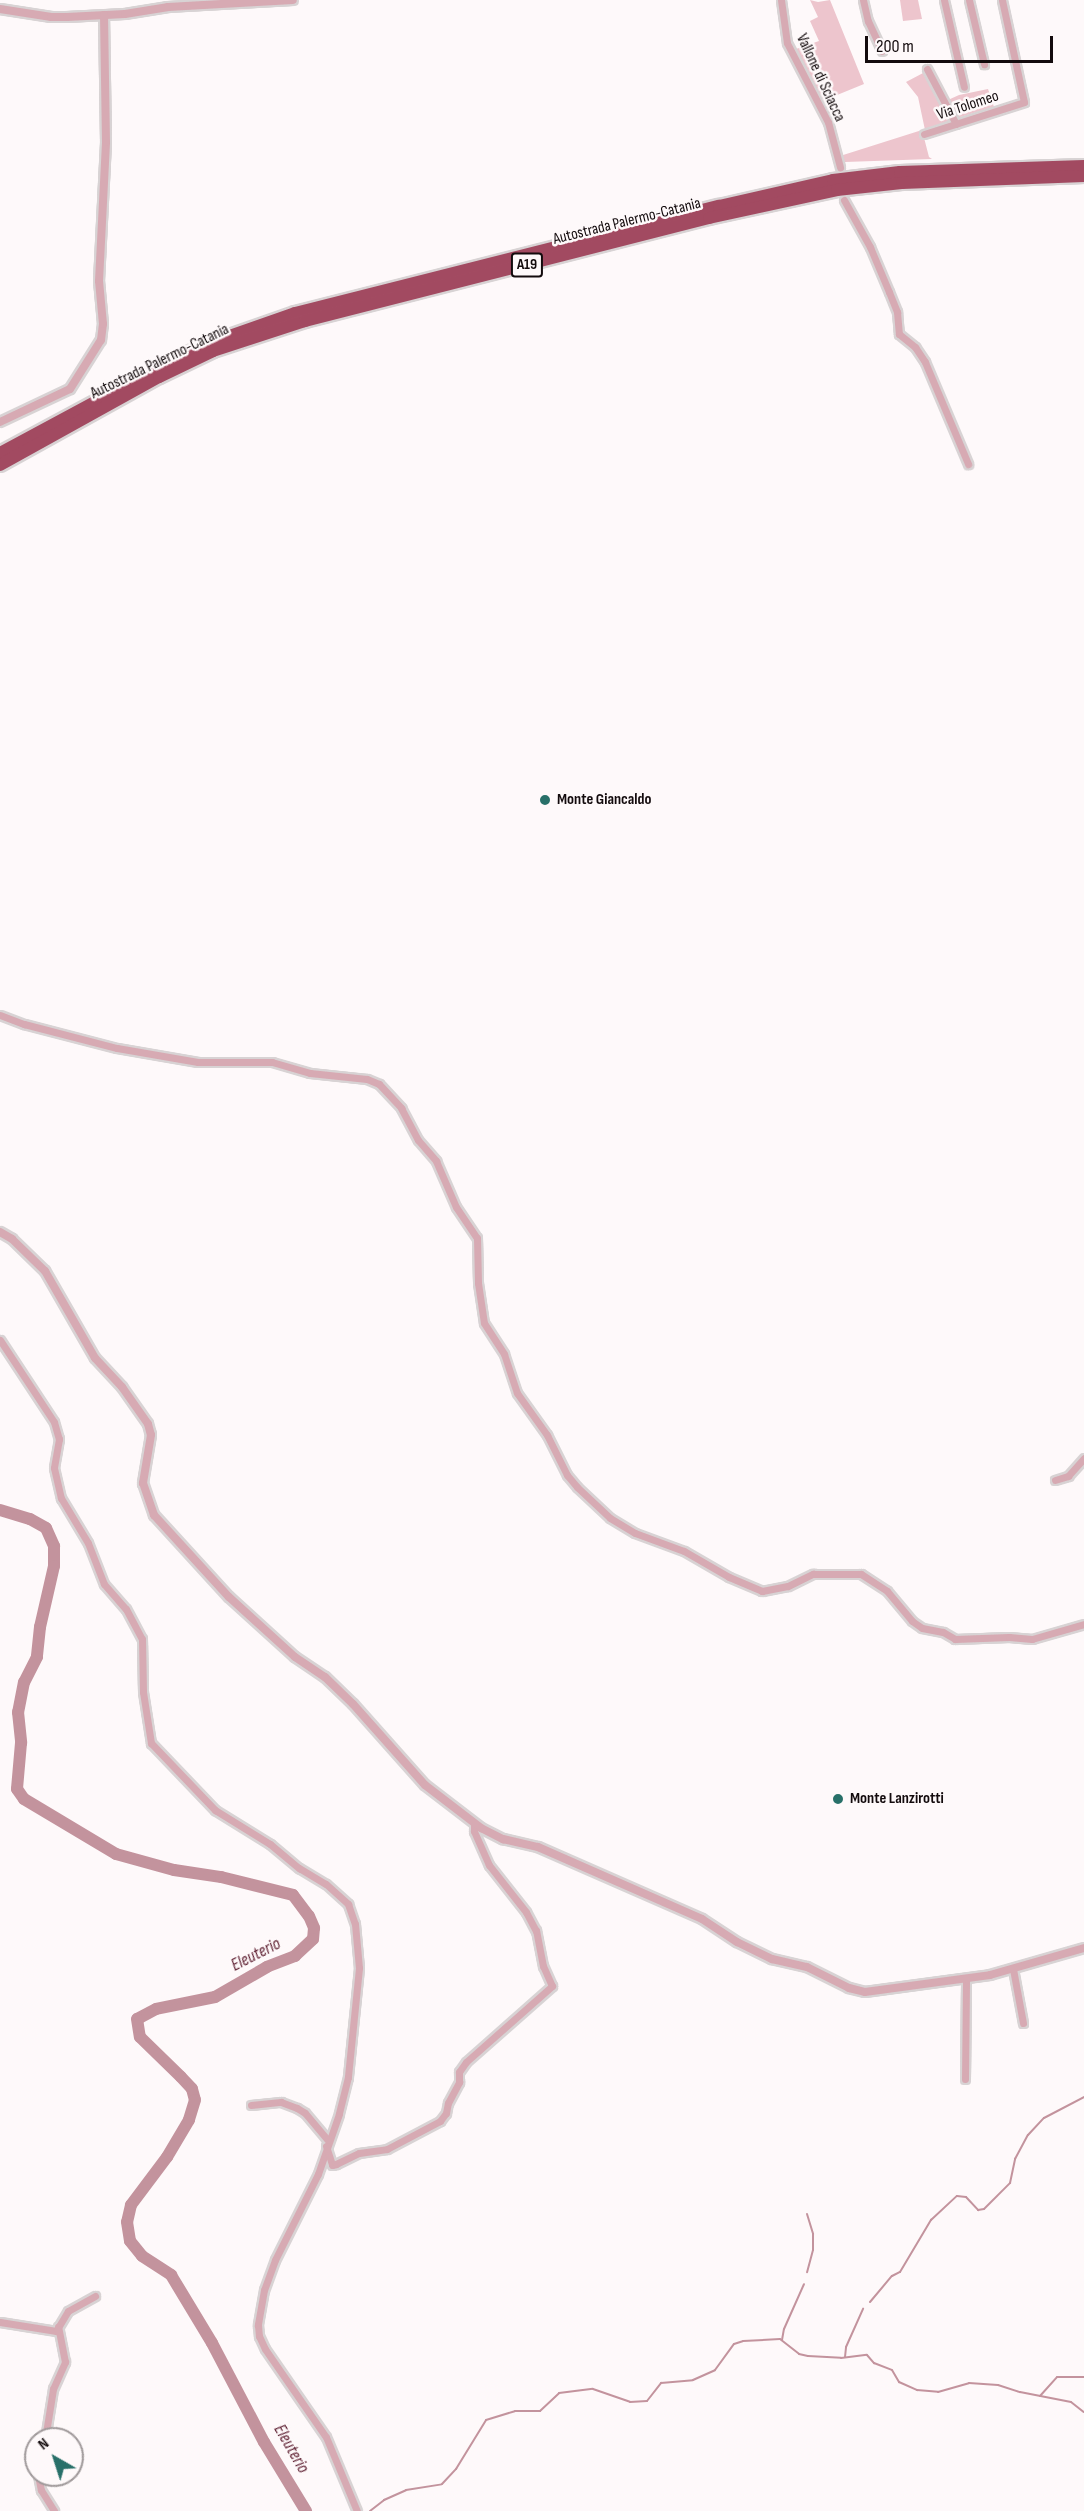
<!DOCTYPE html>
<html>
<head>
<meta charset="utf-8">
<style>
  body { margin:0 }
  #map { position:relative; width:1084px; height:2511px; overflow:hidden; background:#fef9fa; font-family:"Sofia Sans Condensed",sans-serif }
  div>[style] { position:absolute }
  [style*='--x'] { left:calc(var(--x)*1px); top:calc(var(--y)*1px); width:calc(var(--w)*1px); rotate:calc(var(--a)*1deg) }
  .green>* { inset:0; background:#edc5cd }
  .stream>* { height:2px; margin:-1px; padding:0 1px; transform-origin:1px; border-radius:1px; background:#c3939d }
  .river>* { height:12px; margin:-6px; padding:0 6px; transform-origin:6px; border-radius:6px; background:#c3939d }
  .roads { filter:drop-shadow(2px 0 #d8d3d4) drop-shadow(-2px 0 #d8d3d4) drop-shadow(0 2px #d8d3d4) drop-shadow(0 -2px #d8d3d4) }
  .minor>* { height:7px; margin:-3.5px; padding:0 3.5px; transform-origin:3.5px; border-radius:3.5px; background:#d7aab3 }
  .tertiary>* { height:8px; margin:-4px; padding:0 4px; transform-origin:4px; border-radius:4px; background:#d7aab3 }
  .motorway>* { height:12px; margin:-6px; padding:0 6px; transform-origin:6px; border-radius:6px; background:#a24a61 }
  .dots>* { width:16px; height:16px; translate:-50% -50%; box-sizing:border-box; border:3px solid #fef9fa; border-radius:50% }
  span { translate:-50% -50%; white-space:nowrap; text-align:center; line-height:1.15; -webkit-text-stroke:5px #fef9fa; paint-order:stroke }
  .shield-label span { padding:2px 4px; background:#fef9fa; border:2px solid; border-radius:4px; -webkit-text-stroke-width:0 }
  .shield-label { font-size:15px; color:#130b0d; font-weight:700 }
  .street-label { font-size:16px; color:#130b0d }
  .poi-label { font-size:16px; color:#130b0d; font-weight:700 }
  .left { translate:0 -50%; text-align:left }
  .water-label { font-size:18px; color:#642839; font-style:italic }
  .north { position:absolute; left:24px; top:2427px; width:60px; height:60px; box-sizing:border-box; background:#fef9fa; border:2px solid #a09a9b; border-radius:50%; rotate:321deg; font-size:16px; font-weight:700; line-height:24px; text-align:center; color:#130b0d }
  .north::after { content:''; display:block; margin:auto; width:21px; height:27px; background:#287069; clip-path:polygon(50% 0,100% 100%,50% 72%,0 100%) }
  .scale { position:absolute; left:865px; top:36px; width:188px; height:27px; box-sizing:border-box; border:3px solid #130b0d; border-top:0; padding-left:8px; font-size:18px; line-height:21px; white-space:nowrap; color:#130b0d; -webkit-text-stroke:4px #fef9fa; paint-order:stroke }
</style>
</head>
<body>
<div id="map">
  <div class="green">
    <i style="clip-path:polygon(810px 0,818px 2px,830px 0,864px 84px,820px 102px,817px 97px,820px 96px,819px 92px,815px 92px,793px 50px,819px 41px,810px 21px,818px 17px)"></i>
    <i style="clip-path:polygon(900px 0,918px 0,922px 19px,903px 21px)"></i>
    <i style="clip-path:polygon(925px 72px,951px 122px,925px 130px,918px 97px,906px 82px)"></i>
    <i style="clip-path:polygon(988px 89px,994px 107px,957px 118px,948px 100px,959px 95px)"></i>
    <i style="clip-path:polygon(922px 130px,929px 157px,932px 159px,845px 162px,843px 165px,840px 156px)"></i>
  </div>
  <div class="stream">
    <i style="--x:807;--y:2214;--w:21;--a:73"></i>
    <i style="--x:813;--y:2234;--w:16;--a:90"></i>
    <i style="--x:813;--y:2250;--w:23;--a:105"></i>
    <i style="--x:870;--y:2302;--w:34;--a:-50"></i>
    <i style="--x:892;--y:2276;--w:9;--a:-27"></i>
    <i style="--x:900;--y:2272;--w:61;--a:-59.2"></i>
    <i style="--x:931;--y:2220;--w:35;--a:-43"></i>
    <i style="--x:957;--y:2196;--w:9;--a:6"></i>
    <i style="--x:966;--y:2197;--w:18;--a:47"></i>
    <i style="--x:978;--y:2210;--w:6;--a:-9"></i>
    <i style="--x:984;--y:2209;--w:37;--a:-45"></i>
    <i style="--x:1010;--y:2183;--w:25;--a:-78"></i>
    <i style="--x:1015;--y:2159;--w:27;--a:-62"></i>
    <i style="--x:1028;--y:2135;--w:23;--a:-47"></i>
    <i style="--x:1044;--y:2118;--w:45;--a:-27.7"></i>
    <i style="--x:782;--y:2340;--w:11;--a:-80"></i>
    <i style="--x:784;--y:2329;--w:49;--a:-66"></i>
    <i style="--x:845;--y:2357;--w:10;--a:-84"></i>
    <i style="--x:846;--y:2347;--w:42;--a:-65.9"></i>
    <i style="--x:1040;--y:2396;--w:25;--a:-48"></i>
    <i style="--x:1057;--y:2377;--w:27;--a:0"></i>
    <i style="--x:370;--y:2511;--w:18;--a:-38"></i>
    <i style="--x:384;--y:2500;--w:24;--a:-24"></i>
    <i style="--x:406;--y:2490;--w:36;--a:-9"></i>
    <i style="--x:442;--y:2484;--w:21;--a:-47"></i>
    <i style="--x:456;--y:2469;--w:57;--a:-58.5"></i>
    <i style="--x:486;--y:2420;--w:30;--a:-17"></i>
    <i style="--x:515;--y:2411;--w:25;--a:0"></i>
    <i style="--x:540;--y:2411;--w:26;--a:-43"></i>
    <i style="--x:559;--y:2393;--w:34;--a:-7"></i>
    <i style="--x:593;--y:2389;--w:39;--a:19"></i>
    <i style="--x:630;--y:2402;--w:17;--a:-3"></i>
    <i style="--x:647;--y:2401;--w:23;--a:-52"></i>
    <i style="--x:661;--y:2383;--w:32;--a:-5"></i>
    <i style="--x:693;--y:2380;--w:24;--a:-24"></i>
    <i style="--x:715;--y:2370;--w:32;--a:-54"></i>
    <i style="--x:734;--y:2344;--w:9;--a:-18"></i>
    <i style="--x:743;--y:2341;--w:37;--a:-3"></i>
    <i style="--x:780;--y:2339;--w:24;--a:38"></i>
    <i style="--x:799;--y:2354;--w:9;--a:13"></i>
    <i style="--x:808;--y:2356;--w:33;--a:3"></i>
    <i style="--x:841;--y:2358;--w:26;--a:-7"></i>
    <i style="--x:867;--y:2355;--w:11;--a:49"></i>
    <i style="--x:874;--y:2363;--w:19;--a:21"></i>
    <i style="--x:892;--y:2370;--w:14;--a:60"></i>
    <i style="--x:899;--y:2382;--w:20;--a:24"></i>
    <i style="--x:917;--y:2390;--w:21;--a:5"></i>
    <i style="--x:938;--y:2392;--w:32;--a:-16"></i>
    <i style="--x:969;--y:2383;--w:29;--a:4"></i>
    <i style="--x:998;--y:2385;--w:23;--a:18"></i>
    <i style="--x:1020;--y:2392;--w:52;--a:11.1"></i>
    <i style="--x:1071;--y:2402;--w:16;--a:38"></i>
  </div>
  <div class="river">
    <i style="--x:0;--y:1510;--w:31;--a:17"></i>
    <i style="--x:30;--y:1519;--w:18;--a:29"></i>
    <i style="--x:46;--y:1528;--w:20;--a:66"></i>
    <i style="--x:54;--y:1546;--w:20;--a:90"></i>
    <i style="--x:54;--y:1566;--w:63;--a:102.9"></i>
    <i style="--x:40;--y:1627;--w:30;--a:96"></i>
    <i style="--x:37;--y:1657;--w:28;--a:117"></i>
    <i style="--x:24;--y:1682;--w:31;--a:101"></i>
    <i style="--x:18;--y:1712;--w:31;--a:84"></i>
    <i style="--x:21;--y:1743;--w:46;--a:95"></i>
    <i style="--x:17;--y:1789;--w:12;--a:55"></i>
    <i style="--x:24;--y:1799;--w:107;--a:30.9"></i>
    <i style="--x:116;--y:1854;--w:60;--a:15.4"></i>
    <i style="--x:174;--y:1870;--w:48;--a:8.5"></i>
    <i style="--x:221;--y:1877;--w:74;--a:14"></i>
    <i style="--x:293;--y:1895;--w:26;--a:53"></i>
    <i style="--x:309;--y:1916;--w:13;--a:67"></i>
    <i style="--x:314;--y:1928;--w:11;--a:95"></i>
    <i style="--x:313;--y:1939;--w:25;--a:137"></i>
    <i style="--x:295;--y:1956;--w:30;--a:159"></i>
    <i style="--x:267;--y:1967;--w:60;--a:150"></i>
    <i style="--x:215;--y:1997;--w:60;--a:168.5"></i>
    <i style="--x:156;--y:2009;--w:21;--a:152"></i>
    <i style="--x:137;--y:2019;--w:18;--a:81"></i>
    <i style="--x:140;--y:2037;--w:57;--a:44.3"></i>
    <i style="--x:181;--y:2077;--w:16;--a:47"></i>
    <i style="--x:192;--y:2089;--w:11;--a:75"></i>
    <i style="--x:195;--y:2100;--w:21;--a:107"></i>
    <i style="--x:189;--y:2120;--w:43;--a:120.7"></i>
    <i style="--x:167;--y:2157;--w:60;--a:126.9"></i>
    <i style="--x:131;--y:2205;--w:17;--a:103"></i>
    <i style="--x:127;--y:2222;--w:19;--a:81"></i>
    <i style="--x:130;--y:2241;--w:19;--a:51"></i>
    <i style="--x:142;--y:2256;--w:35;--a:33"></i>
    <i style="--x:171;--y:2275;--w:79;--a:58.9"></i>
    <i style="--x:212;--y:2343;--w:112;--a:62.3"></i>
    <i style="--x:264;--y:2442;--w:81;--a:58.7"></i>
  </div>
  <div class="roads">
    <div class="minor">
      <i style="--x:781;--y:0;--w:43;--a:82.1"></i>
      <i style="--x:787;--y:43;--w:89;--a:62.6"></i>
      <i style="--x:828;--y:122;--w:47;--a:75.1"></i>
      <i style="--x:863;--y:0;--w:22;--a:77"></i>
      <i style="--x:868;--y:21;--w:33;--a:65"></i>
      <i style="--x:944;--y:0;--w:89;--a:77.1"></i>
      <i style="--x:969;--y:0;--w:66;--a:76.8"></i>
      <i style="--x:927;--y:69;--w:62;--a:62.2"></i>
      <i style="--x:924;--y:134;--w:105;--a:-17.7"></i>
      <i style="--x:1024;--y:102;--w:104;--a:-102.2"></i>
      <i style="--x:844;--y:200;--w:54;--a:61"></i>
      <i style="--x:870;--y:247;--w:49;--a:67.1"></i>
      <i style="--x:889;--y:292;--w:22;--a:68"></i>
      <i style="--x:897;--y:312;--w:22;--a:85"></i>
      <i style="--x:899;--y:334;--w:21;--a:39"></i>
      <i style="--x:915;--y:347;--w:18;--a:56"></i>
      <i style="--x:925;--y:362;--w:111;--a:67.1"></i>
      <i style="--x:0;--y:1015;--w:26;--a:21"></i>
      <i style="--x:24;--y:1024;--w:96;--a:14.5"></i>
      <i style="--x:117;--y:1048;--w:82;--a:9.8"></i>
      <i style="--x:198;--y:1062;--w:74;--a:0"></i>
      <i style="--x:272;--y:1062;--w:40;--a:16"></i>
      <i style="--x:310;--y:1073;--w:57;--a:6"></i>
      <i style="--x:367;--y:1079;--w:13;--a:23"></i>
      <i style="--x:379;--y:1084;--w:33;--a:47"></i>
      <i style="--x:401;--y:1108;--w:36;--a:62"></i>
      <i style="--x:418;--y:1140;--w:28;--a:49"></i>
      <i style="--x:436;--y:1161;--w:50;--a:66.5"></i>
      <i style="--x:456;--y:1207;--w:37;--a:56"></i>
      <i style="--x:477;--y:1238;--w:45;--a:88.7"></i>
      <i style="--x:478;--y:1283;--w:40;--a:81.5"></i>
      <i style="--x:484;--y:1323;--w:37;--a:57"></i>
      <i style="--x:504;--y:1354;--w:41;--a:71.6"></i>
      <i style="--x:517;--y:1393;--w:52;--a:54.5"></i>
      <i style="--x:547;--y:1435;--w:45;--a:63.4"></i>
      <i style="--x:567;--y:1475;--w:16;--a:50"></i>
      <i style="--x:577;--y:1487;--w:45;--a:43.2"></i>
      <i style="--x:610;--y:1518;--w:29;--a:31"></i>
      <i style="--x:635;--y:1533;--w:52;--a:20.2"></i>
      <i style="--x:684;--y:1551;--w:52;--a:30"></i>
      <i style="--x:729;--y:1577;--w:36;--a:23"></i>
      <i style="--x:762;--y:1591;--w:26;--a:-11"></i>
      <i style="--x:788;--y:1586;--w:28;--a:-26"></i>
      <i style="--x:813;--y:1574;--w:48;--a:0"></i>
      <i style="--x:861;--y:1574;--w:31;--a:33"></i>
      <i style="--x:887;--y:1591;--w:39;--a:50"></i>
      <i style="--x:912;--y:1621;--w:12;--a:35"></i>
      <i style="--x:922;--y:1628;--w:21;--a:11"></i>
      <i style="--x:943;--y:1632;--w:14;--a:30"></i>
      <i style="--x:955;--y:1639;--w:54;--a:-2.1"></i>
      <i style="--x:1009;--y:1637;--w:23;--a:5"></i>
      <i style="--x:1032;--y:1639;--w:54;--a:-16.1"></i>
      <i style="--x:0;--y:1340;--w:98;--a:56.6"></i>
      <i style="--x:54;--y:1422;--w:18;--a:74"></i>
      <i style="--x:59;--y:1439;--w:29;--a:100"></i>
      <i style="--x:54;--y:1468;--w:31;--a:77"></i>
      <i style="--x:61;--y:1498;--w:52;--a:59"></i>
      <i style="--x:88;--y:1543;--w:44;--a:68.7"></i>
      <i style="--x:104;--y:1584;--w:33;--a:49"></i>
      <i style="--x:126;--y:1609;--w:34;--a:62"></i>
      <i style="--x:142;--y:1639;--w:53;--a:88.9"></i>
      <i style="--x:143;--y:1692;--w:52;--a:81.1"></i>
      <i style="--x:151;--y:1743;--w:93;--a:46.3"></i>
      <i style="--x:215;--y:1810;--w:65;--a:31.7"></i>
      <i style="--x:270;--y:1844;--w:38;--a:40"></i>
      <i style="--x:299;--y:1868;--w:31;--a:31"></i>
      <i style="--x:326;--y:1884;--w:30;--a:42"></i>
      <i style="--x:348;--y:1904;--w:21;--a:71"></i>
      <i style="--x:355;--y:1924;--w:44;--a:84.8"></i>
      <i style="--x:359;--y:1968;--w:110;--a:95.8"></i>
      <i style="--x:348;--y:2077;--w:38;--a:104"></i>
      <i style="--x:339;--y:2114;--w:64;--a:109.3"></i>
      <i style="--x:318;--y:2174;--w:96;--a:116.6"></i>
      <i style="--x:275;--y:2260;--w:32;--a:110"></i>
      <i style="--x:264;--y:2290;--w:36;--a:100"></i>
      <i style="--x:258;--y:2325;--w:11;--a:85"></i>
      <i style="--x:259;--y:2336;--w:14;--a:65"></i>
      <i style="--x:265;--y:2349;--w:107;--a:55.3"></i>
      <i style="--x:326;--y:2437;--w:80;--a:67.3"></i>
      <i style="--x:1055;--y:1480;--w:14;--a:-17"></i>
      <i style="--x:1068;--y:1476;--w:24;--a:-48"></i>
      <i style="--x:1013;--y:1969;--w:55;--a:79.5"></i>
      <i style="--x:965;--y:2079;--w:100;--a:-89.4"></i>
      <i style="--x:251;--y:2105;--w:30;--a:-6"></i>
      <i style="--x:281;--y:2102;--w:17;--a:21"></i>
      <i style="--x:297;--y:2108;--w:9;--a:32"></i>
      <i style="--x:305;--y:2113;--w:35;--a:50"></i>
      <i style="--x:326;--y:2146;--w:20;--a:72"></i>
      <i style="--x:332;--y:2165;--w:4;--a:-14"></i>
      <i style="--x:336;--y:2164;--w:25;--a:-26"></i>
      <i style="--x:359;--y:2153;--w:28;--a:-8"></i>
      <i style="--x:387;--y:2149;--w:60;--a:-27.8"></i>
      <i style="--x:440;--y:2121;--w:10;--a:-53"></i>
      <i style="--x:446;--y:2113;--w:10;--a:-79"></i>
      <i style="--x:448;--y:2103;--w:24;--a:-62"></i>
      <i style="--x:459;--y:2082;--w:10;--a:-90"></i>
      <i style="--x:459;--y:2072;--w:12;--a:-55"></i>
      <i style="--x:466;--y:2062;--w:115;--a:-41.5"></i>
      <i style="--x:552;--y:1986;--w:22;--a:-114"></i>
      <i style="--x:543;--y:1966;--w:36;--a:-101"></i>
      <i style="--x:536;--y:1931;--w:21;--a:-118"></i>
      <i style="--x:526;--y:1912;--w:60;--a:-128.2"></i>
      <i style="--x:489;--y:1865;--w:37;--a:-114"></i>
      <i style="--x:474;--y:1831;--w:8;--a:-90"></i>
      <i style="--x:0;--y:2322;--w:57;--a:9.1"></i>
      <i style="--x:56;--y:2331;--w:23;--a:-59"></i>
      <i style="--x:68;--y:2311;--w:31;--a:-29"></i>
      <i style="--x:45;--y:2439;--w:51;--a:-80.9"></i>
      <i style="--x:53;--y:2389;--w:30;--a:-66"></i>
      <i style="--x:65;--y:2362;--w:36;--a:-101"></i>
      <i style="--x:38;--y:2475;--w:15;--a:79"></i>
      <i style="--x:41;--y:2490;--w:25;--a:58"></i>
    </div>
    <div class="tertiary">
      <i style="--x:0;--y:9;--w:52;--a:8.9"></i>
      <i style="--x:51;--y:17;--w:16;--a:0"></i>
      <i style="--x:67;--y:17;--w:58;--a:-3"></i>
      <i style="--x:125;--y:14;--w:44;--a:-9.2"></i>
      <i style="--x:168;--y:7;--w:125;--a:-3.2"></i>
      <i style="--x:0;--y:422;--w:77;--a:-25.2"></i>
      <i style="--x:70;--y:389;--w:58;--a:-57.7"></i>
      <i style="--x:101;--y:340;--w:16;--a:-83"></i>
      <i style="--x:103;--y:324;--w:43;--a:-95.3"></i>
      <i style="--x:99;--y:281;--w:139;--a:-87.1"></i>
      <i style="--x:106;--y:142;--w:127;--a:-90.9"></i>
      <i style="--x:0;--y:1232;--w:14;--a:30"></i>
      <i style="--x:12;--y:1239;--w:46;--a:44.1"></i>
      <i style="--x:45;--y:1271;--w:100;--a:60.1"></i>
      <i style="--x:95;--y:1358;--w:40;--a:47"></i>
      <i style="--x:122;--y:1387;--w:45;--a:54.9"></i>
      <i style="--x:148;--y:1424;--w:11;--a:75"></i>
      <i style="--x:151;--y:1435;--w:49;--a:99.5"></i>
      <i style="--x:143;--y:1483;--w:34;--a:71"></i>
      <i style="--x:154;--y:1515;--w:111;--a:47.6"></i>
      <i style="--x:229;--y:1597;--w:89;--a:42.3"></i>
      <i style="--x:295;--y:1657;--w:36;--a:34"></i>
      <i style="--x:325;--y:1677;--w:39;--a:44"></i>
      <i style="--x:353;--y:1704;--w:108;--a:48.4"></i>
      <i style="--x:425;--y:1785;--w:71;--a:37.5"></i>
      <i style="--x:481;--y:1828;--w:25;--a:27"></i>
      <i style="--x:503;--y:1839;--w:36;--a:13"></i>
      <i style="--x:538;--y:1847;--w:179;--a:23.7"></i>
      <i style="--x:702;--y:1919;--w:42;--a:33.3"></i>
      <i style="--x:737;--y:1942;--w:39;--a:26"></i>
      <i style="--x:772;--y:1959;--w:36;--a:13"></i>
      <i style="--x:807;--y:1967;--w:47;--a:26.6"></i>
      <i style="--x:849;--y:1988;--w:16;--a:14"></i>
      <i style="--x:865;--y:1992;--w:126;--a:-7.7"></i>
      <i style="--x:990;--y:1975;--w:98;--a:-16"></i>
    </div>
    <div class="motorway">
      <i style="--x:0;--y:453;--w:190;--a:-28.3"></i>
      <i style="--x:167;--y:363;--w:44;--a:-25.4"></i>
      <i style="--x:207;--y:344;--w:93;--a:-19.4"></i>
      <i style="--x:295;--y:313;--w:437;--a:-14.2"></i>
      <i style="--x:719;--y:206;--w:117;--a:-12.8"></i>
      <i style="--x:833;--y:180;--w:67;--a:-6.8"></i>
      <i style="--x:900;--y:172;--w:184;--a:-1.9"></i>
      <i style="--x:0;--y:465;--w:182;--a:-29"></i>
      <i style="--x:159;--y:377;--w:60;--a:-25.7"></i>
      <i style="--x:213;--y:351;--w:97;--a:-18.1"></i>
      <i style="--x:305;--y:321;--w:417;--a:-14.3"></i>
      <i style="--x:709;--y:218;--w:131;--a:-12.3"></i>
      <i style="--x:837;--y:190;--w:65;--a:-6.1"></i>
      <i style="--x:902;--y:183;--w:182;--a:-2.2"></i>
    </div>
  </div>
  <div class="dots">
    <i style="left:545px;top:800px;background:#287069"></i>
    <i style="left:838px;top:1799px;background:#287069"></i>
  </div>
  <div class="shield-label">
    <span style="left:527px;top:265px">A19</span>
  </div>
  <div class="street-label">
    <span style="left:820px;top:78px;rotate:65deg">Vallone di Sciacca</span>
    <span style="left:968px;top:106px;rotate:-18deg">Via Tolomeo</span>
    <span style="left:627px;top:222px;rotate:-14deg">Autostrada Palermo-Catania</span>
    <span style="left:160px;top:362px;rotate:-26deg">Autostrada Palermo-Catania</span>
  </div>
  <div class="poi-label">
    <span class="left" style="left:557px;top:800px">Monte Giancaldo</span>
    <span class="left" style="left:850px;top:1799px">Monte Lanzirotti</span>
  </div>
  <div class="water-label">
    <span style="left:256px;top:1955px;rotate:-27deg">Eleuterio</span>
    <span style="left:291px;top:2449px;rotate:60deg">Eleuterio</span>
  </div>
  <div class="north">N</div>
  <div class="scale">200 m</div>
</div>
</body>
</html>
